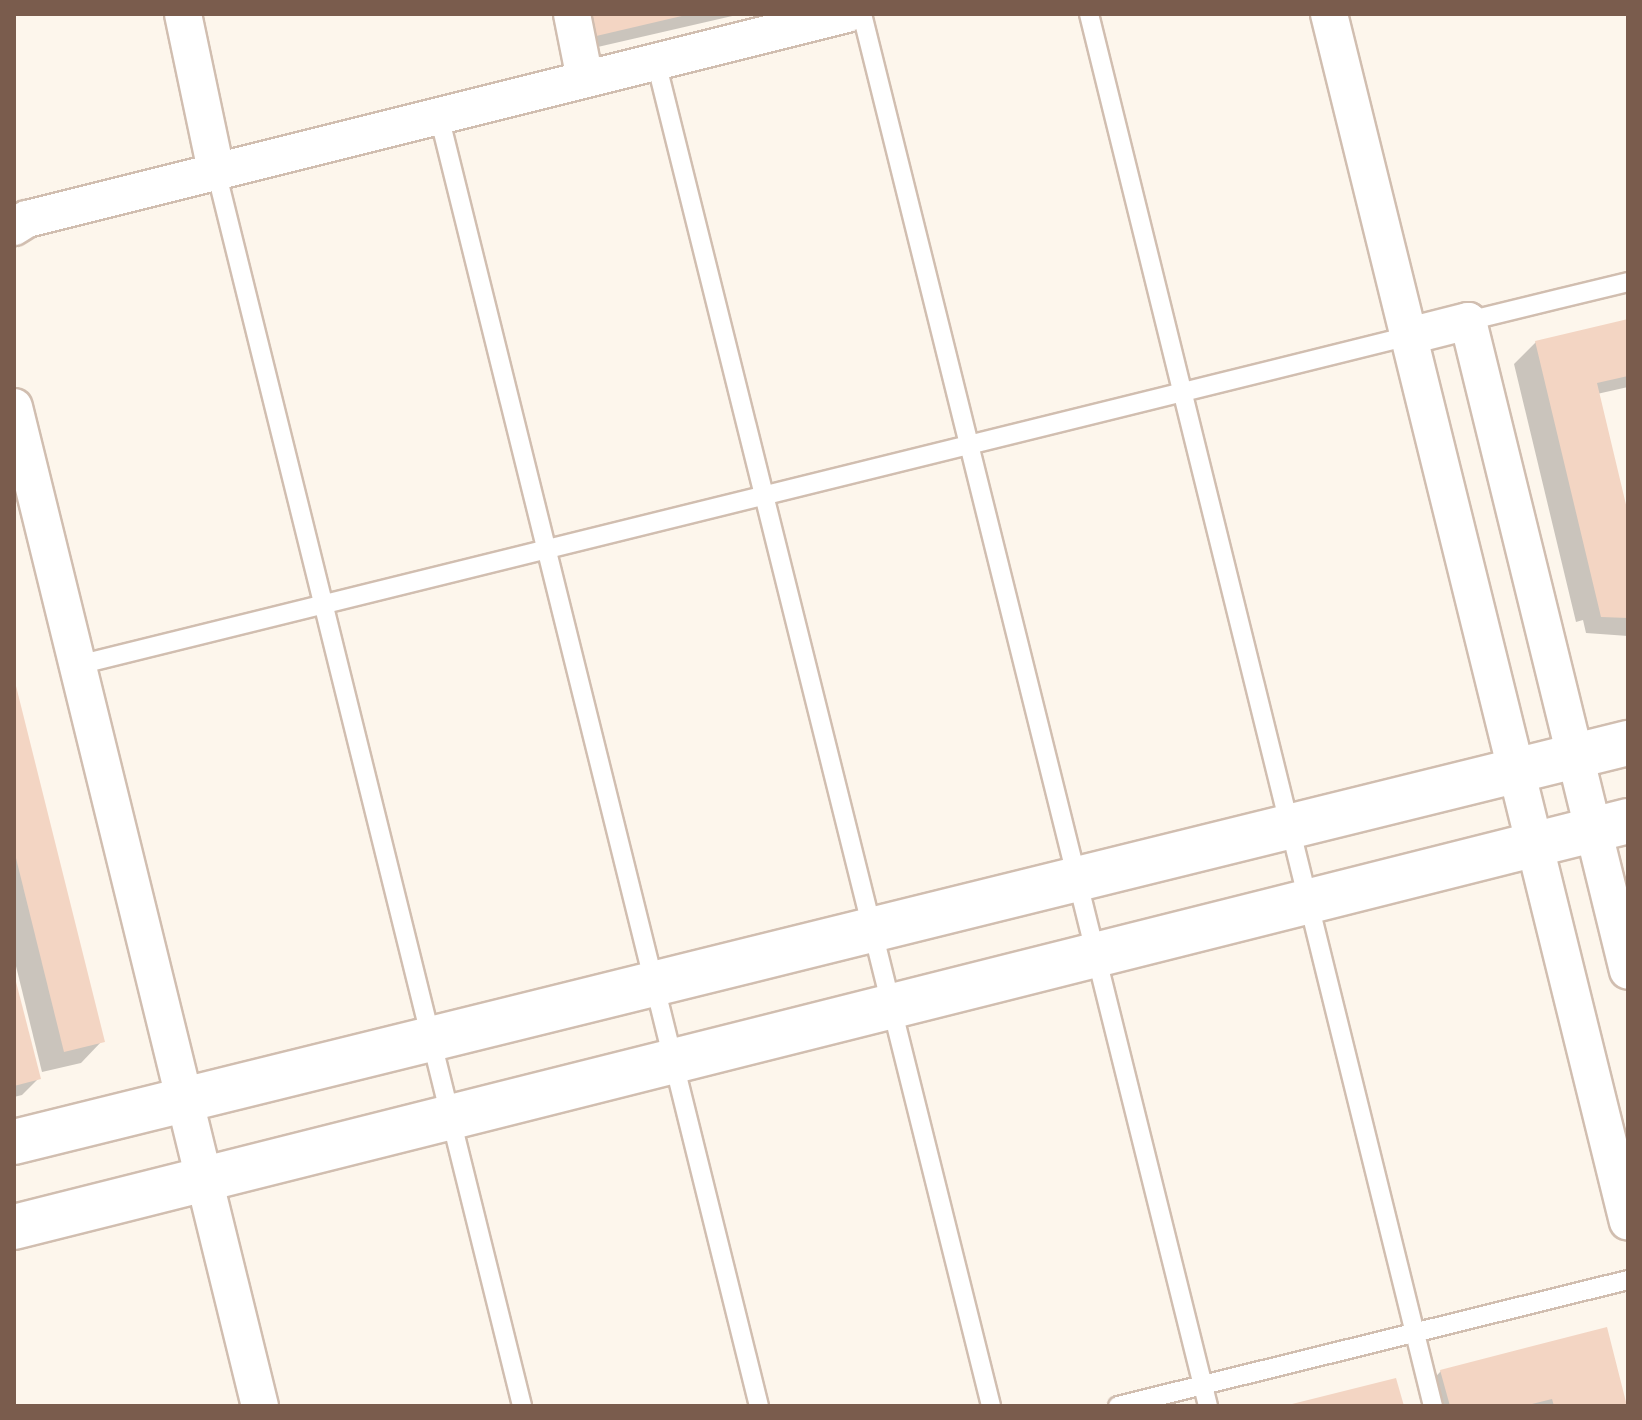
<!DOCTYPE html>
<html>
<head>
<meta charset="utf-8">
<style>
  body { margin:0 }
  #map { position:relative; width:1642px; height:1420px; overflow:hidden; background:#fdf6ec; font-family:Overpass,sans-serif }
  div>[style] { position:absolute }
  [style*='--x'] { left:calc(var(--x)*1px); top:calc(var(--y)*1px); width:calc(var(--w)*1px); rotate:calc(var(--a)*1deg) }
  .shadow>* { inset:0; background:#0003 }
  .building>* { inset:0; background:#f3d5c3 }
  .roads { filter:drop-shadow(2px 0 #d1beb0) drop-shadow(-2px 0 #d1beb0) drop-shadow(0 2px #d1beb0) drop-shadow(0 -2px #d1beb0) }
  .service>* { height:18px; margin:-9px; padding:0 9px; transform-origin:9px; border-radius:9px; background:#fff }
  .minor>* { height:36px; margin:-18px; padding:0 18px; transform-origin:18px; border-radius:18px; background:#fff }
  .tertiary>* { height:44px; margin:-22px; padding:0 22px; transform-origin:22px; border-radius:22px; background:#fff }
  span { translate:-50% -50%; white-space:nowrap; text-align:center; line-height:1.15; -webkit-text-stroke:6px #fffaf3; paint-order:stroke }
  .frame { position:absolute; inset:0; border:16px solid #7a5c4d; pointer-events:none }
</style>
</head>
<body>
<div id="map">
  <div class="shadow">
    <i style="clip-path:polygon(567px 14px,741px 14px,576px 52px)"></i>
    <i style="clip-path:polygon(1628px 321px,1628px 387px,1597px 394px,1628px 521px,1628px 636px,1586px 633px,1583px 620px,1576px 622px,1514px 364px,1536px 342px)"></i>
    <i style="clip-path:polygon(14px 682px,102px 1041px,81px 1063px,42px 1072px,14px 958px)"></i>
    <i style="clip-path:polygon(14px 978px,39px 1078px,22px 1095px,14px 1097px)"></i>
    <i style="clip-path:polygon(1441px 1371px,1625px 1406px,1429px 1406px,1425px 1388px)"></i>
  </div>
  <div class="building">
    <i style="clip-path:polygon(586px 14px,686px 14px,686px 15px,592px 37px)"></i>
    <i style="clip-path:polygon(1628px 319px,1628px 376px,1597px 383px,1628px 513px,1628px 618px,1601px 617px,1535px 341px)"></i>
    <i style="clip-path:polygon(14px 678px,105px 1042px,64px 1052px,14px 850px)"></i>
    <i style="clip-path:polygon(14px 974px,41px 1079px,14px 1086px)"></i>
    <i style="clip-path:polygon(1607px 1327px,1627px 1406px,1554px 1406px,1552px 1399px,1524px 1406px,1450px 1406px,1440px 1370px)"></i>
    <i style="clip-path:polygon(1396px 1378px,1404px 1406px,1288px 1406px,1288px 1405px)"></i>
  </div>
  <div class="roads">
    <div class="service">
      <i style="--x:862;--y:14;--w:1434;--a:76.04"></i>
      <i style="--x:1089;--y:14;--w:1434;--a:76.12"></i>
      <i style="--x:656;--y:62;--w:1385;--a:76"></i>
      <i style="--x:439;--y:116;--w:1329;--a:76.07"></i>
      <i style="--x:216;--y:171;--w:1272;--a:76.08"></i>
      <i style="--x:1468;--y:321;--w:165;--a:-13.7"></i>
      <i style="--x:78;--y:665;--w:1371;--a:-13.88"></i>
      <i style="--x:1118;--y:1406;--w:525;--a:-13.88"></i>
    </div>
    <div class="minor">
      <i style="--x:183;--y:14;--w:160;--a:78.1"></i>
      <i style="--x:572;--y:14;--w:66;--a:78.7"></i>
      <i style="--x:1329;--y:14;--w:1244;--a:76.1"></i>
      <i style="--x:14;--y:227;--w:15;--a:-32"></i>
      <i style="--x:27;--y:219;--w:845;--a:-14.04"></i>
      <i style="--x:1409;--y:336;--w:61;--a:-14.3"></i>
      <i style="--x:1468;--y:321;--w:669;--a:76.17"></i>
      <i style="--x:14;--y:407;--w:1029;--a:76.17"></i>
    </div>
    <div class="tertiary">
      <i style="--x:14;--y:1142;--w:1663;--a:-13.89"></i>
      <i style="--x:14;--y:1227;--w:1664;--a:-14.12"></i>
    </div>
  </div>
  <div class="frame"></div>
</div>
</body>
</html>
